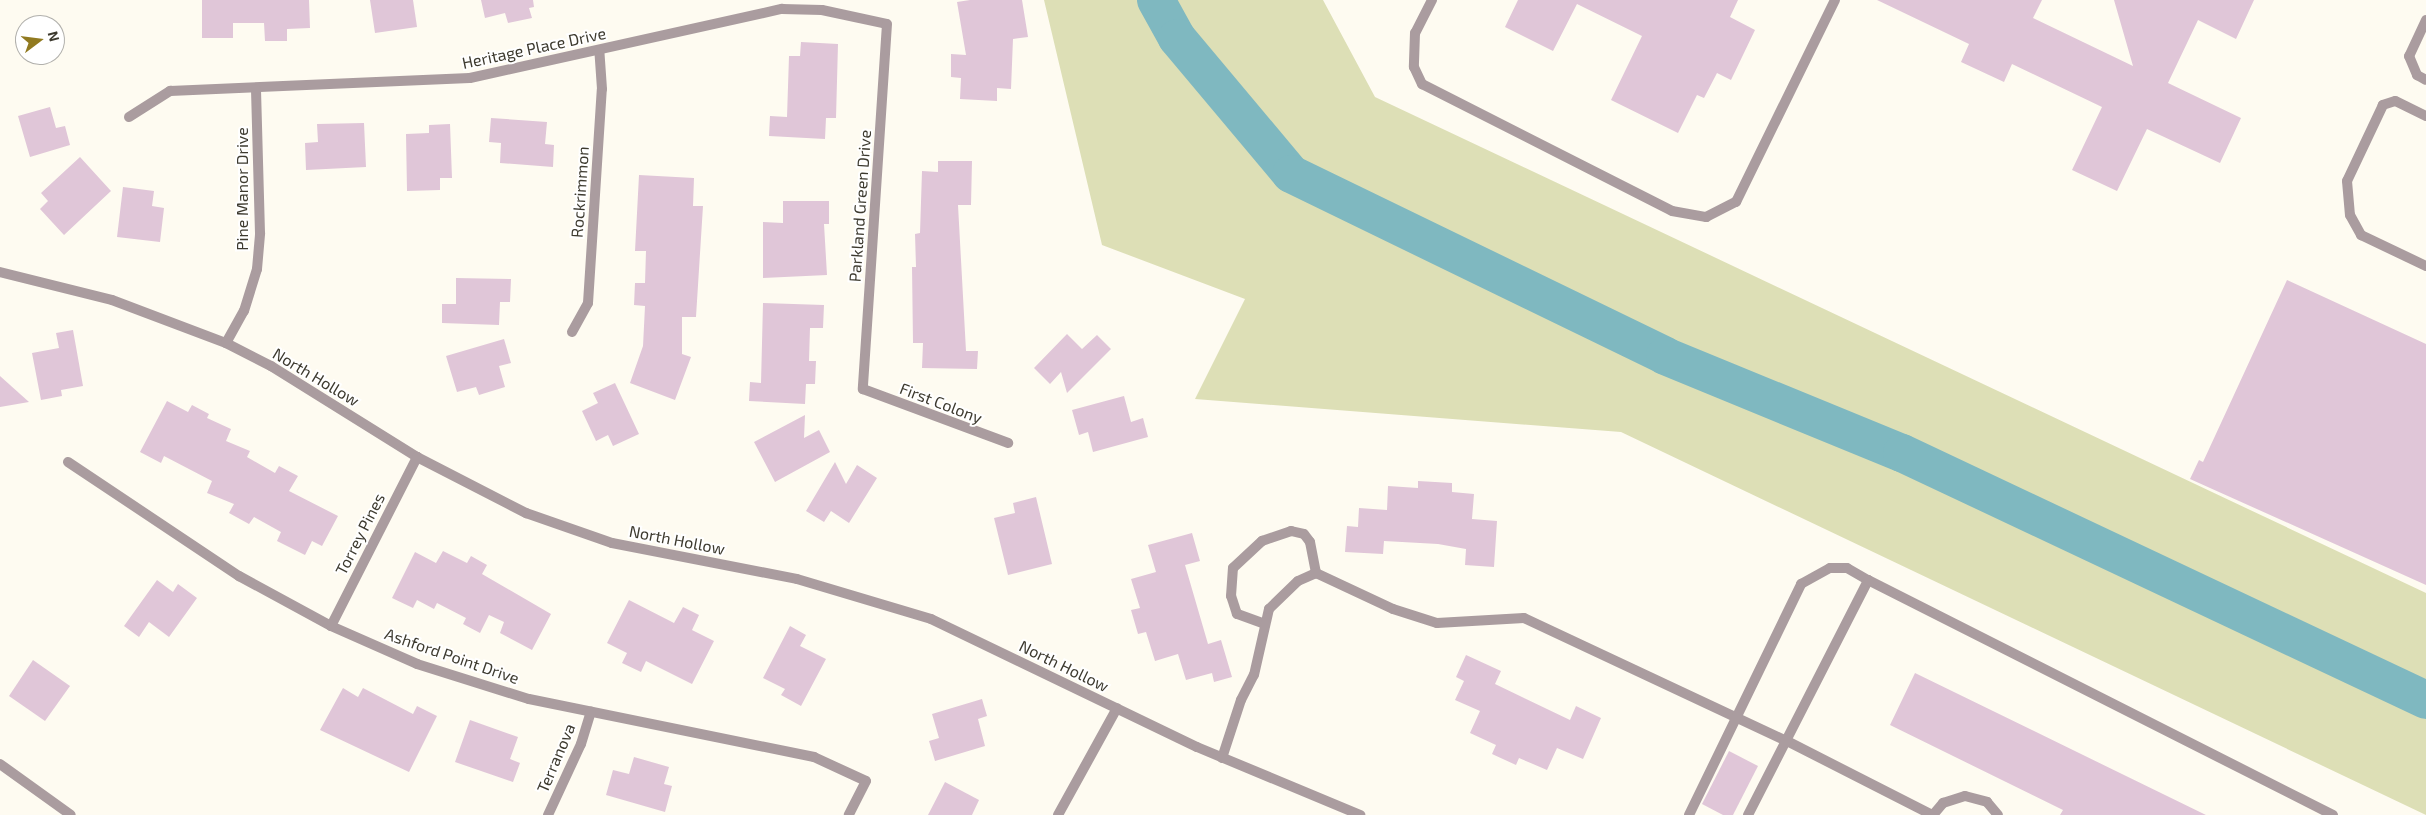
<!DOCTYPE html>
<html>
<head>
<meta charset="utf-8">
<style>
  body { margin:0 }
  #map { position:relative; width:2426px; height:815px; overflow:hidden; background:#fefbf1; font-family:"Exo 2",sans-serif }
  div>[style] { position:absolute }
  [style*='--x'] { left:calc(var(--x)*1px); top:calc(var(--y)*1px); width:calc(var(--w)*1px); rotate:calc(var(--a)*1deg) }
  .green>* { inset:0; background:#dddfb6 }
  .river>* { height:38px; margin:-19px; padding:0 19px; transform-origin:19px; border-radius:19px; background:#7fb8c0 }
  .building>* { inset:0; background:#e0c6d8 }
  .service>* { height:10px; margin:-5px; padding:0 5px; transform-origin:5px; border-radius:5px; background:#aa9c9f }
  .minor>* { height:10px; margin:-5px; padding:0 5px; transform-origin:5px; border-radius:5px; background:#aa9c9f }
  span { translate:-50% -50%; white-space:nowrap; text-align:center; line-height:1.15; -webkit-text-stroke:4px #fff; paint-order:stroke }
  .street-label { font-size:16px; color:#3d3a2f }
  .north { position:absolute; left:15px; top:15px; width:50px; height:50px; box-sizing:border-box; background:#fff; border:1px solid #b1b0ac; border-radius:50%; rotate:75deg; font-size:14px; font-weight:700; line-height:20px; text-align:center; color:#3d3a2f }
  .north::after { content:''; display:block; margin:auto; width:18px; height:22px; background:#917a20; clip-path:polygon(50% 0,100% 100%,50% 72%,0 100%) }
</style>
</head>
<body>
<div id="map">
  <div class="green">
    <i style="clip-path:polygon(1044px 0,1323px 0,1375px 97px,2426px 593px,2426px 815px,1621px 432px,1195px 399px,1245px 299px,1102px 245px)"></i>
  </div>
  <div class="river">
    <i style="--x:1156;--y:0;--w:43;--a:61.1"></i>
    <i style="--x:1177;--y:38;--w:177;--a:50"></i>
    <i style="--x:1291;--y:174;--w:416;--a:25.9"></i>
    <i style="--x:1665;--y:356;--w:256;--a:22.3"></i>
    <i style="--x:1902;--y:453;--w:579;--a:25.24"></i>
  </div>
  <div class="building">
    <i style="clip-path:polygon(202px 0,309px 0,310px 28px,287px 29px,287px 41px,265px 41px,264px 23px,233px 23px,233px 38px,202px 38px)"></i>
    <i style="clip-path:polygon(370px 0,413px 0,417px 27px,375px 33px)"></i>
    <i style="clip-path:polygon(481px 0,533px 0,534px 7px,529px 8px,532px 18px,508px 23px,505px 13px,485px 18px)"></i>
    <i style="clip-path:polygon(970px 0,1022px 0,1028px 37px,1013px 39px,1011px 89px,997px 88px,997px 101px,960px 99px,961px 78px,951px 77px,951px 54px,966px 55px,957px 2px)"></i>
    <i style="clip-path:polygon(1518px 0,1738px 0,1730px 17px,1755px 30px,1731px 80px,1717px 73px,1704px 98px,1697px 95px,1678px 133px,1611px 100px,1642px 36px,1577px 4px,1553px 51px,1505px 27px)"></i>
    <i style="clip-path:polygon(1877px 0,2042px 0,2033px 18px,2133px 66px,2114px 0,2254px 0,2236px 39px,2198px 20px,2168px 83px,2241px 118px,2220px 163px,2147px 129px,2117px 191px,2072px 170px,2102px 107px,2012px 64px,2004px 82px,1961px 62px,1969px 44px)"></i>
    <i style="clip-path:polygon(801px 42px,838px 44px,836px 118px,826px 118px,825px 139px,769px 136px,770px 116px,787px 117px,789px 56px,800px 56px)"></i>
    <i style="clip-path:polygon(50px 107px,56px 128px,65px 126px,70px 145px,30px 157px,18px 116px)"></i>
    <i style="clip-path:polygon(491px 118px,547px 122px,545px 144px,554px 145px,553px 167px,500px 163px,501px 143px,489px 142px)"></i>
    <i style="clip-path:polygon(364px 123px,366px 167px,306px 170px,305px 143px,318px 142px,317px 124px)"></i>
    <i style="clip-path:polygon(450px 124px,452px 178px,440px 178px,440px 190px,407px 191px,406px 134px,429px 133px,429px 125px)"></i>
    <i style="clip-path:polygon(80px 157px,111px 191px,64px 235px,40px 209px,48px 201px,41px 193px)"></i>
    <i style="clip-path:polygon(938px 161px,972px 161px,971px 205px,958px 205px,966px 351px,978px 351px,977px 369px,922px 368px,923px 343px,913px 343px,912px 267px,916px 267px,915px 234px,920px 233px,922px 171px,938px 172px)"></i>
    <i style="clip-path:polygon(639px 175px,694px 178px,693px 206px,703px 206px,696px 317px,682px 317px,682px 354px,691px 357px,675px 400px,630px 383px,643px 346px,645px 306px,634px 305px,635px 283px,645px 283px,646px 251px,635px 251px)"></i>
    <i style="clip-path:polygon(123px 187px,154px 191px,152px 206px,164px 208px,160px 242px,117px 237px)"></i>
    <i style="clip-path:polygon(783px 201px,829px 201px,829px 224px,824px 224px,827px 275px,763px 278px,763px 222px,783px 223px)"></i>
    <i style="clip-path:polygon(456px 278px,511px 279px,510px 302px,500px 302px,499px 325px,442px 323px,442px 304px,456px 304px)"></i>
    <i style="clip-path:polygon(2287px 280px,2426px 344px,2426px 585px,2190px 479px,2199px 460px,2203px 462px)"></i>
    <i style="clip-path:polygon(763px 303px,824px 305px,823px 328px,810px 328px,809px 361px,816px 361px,815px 384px,806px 384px,805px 404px,749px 401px,750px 382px,761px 383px)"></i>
    <i style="clip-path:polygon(73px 330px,83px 386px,61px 390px,62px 396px,41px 400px,32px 353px,59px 348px,56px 333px)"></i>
    <i style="clip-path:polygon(1067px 334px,1082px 349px,1097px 335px,1111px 349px,1067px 393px,1061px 372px,1050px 384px,1034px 368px)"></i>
    <i style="clip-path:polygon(504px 339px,511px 363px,499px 366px,505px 387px,479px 395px,476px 387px,457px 392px,446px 356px)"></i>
    <i style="clip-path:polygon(0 376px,29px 402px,0 407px)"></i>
    <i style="clip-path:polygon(615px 383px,639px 434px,613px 446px,608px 435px,596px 441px,582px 411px,598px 403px,593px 393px)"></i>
    <i style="clip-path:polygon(1124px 396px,1131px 422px,1143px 418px,1148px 437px,1093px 452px,1088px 432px,1079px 435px,1072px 410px)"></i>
    <i style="clip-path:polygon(167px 401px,188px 412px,192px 405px,209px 414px,207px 418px,231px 429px,226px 441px,250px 451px,247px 457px,275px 473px,279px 466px,298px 476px,289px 491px,338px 516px,322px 546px,312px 541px,305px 555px,277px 541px,281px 532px,254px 517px,249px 524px,229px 513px,234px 504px,207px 493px,212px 481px,164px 456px,161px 463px,140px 452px)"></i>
    <i style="clip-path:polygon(805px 415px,804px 438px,819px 430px,830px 452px,775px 482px,754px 442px)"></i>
    <i style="clip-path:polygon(835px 462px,846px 484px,857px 465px,877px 478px,849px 523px,831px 511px,824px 522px,806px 511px)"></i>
    <i style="clip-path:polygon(1418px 481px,1452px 483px,1452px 492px,1474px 494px,1472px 519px,1497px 521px,1494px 567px,1465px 565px,1466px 549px,1438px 544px,1384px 541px,1383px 554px,1345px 552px,1347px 526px,1358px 527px,1359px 508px,1387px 510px,1388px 486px,1418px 488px)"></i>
    <i style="clip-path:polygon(1036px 497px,1052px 564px,1008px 575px,994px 518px,1015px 513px,1013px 503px)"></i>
    <i style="clip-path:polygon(1192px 533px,1200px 561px,1185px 565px,1208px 644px,1221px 640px,1232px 677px,1214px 682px,1212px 673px,1186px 680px,1178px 654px,1155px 661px,1146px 632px,1138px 634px,1131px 610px,1140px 608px,1131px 579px,1156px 572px,1148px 545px)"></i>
    <i style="clip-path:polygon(443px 551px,467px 563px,471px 556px,487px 565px,482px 574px,551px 614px,532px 650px,500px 633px,504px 622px,489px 615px,480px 633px,463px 624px,466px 618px,437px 603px,434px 609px,417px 600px,413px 608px,392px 598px,415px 552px,436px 563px)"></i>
    <i style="clip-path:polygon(157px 580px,173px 592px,178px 584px,197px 598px,169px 637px,149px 622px,139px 637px,124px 626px)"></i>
    <i style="clip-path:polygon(629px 600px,674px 623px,683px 607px,699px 615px,692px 630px,714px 641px,692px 684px,646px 661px,641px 672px,622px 663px,627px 653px,607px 643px)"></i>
    <i style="clip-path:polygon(790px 626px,806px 635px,800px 646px,826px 659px,801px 706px,781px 695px,785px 689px,763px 678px)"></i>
    <i style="clip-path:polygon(1466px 655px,1501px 671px,1495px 684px,1522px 697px,1570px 720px,1576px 706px,1601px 718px,1583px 759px,1557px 748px,1547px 770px,1519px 758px,1516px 765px,1492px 754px,1496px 745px,1470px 733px,1480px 711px,1455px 700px,1464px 681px,1456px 677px)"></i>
    <i style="clip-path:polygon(33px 660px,70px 686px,45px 721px,9px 696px)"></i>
    <i style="clip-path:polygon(1915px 673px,2206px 815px,2060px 815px,2063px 810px,1890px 725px)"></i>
    <i style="clip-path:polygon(343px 688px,358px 697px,363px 688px,413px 714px,417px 706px,437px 716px,409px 772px,320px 730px)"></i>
    <i style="clip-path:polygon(982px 699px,987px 716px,978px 719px,985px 746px,935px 761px,929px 741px,939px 738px,932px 714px)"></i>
    <i style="clip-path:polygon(470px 720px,518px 737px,510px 759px,520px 763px,513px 782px,455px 762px)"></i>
    <i style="clip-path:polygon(1729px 751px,1758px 766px,1733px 815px,1723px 815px,1702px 804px)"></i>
    <i style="clip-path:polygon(634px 757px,669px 767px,664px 784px,672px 786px,665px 812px,606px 795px,613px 770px,629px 774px)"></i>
    <i style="clip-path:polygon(945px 782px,979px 800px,972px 815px,928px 815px)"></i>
  </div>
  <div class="service">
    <i style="--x:1432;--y:0;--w:37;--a:117"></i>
    <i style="--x:1415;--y:33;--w:34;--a:92"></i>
    <i style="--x:1414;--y:67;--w:19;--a:65"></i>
    <i style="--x:1422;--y:84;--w:280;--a:26.9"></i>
    <i style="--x:1672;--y:211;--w:35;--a:10"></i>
    <i style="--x:1706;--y:217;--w:34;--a:-27"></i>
    <i style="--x:1736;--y:202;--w:225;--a:-63.9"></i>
    <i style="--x:2426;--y:20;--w:40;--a:115"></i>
    <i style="--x:2409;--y:56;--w:21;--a:67"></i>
    <i style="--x:2417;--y:75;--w:10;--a:29"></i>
    <i style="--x:2426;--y:116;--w:34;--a:-154"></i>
    <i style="--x:2395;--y:101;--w:13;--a:162"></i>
    <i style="--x:2383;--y:105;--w:84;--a:115.3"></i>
    <i style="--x:2347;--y:181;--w:34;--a:85"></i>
    <i style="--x:2350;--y:215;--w:23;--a:61"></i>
    <i style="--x:2361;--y:235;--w:72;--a:25.5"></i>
    <i style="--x:1265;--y:624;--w:30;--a:-160"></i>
    <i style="--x:1237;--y:614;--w:19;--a:-108"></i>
    <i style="--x:1231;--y:596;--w:28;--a:-86"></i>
    <i style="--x:1233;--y:568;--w:40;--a:-43"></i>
    <i style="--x:1262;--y:541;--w:31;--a:-19"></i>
    <i style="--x:1291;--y:531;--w:13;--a:13"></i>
    <i style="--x:1304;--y:534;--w:10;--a:53"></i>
    <i style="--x:1310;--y:542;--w:32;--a:79"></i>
    <i style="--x:1222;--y:758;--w:61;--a:-71.9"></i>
    <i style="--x:1241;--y:700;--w:28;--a:-63"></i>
    <i style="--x:1254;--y:675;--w:68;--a:-77.2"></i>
    <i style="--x:1269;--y:609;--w:40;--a:-44"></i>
    <i style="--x:1298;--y:581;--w:20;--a:-24"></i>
    <i style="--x:1316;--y:573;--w:85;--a:25.1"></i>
    <i style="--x:1393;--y:609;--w:46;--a:17.7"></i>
    <i style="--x:1437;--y:623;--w:87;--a:-3.3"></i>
    <i style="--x:1524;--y:618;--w:290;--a:25.1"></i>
    <i style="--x:1787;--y:741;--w:163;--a:27"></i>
    <i style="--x:1058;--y:815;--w:122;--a:-61.1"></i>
    <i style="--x:1689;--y:815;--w:257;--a:-64.1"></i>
    <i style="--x:1801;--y:584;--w:33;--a:-29"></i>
    <i style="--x:1830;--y:568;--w:17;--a:0"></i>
    <i style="--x:1847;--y:568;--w:24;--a:30"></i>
    <i style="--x:1748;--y:815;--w:264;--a:-62.9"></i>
    <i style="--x:1868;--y:580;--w:521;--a:26.81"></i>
    <i style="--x:1933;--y:815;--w:16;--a:-50"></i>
    <i style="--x:1943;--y:803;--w:23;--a:-18"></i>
    <i style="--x:1965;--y:796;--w:23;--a:15"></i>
    <i style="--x:1987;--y:802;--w:17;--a:50"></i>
  </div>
  <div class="minor">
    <i style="--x:129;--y:117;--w:49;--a:-32.4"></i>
    <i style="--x:170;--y:91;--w:300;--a:-2.5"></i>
    <i style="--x:470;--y:78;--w:320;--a:-12.5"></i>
    <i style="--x:782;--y:9;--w:40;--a:1.4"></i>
    <i style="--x:822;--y:10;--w:66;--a:12.2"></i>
    <i style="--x:887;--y:24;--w:366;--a:93.8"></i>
    <i style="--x:863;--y:389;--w:155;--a:20.4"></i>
    <i style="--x:0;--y:272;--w:115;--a:14"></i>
    <i style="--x:112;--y:300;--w:122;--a:20.7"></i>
    <i style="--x:226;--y:343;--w:51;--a:27.1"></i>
    <i style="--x:271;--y:366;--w:172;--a:31.9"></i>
    <i style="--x:417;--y:457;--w:123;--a:27.2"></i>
    <i style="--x:526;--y:513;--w:91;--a:19.2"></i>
    <i style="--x:612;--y:543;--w:188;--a:11"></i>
    <i style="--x:797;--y:579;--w:140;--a:16.6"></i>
    <i style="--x:931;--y:619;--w:295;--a:25.7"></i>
    <i style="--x:1197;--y:747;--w:177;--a:22.6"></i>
    <i style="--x:572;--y:332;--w:33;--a:-61"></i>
    <i style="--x:588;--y:303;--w:214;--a:-86.3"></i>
    <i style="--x:602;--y:89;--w:39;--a:-94"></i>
    <i style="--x:226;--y:343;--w:37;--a:-61"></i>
    <i style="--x:244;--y:311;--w:44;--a:-72.8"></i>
    <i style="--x:257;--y:269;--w:36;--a:-85"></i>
    <i style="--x:260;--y:233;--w:144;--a:-91.6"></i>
    <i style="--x:68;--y:462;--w:206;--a:33.7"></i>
    <i style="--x:239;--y:576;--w:105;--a:28.5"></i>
    <i style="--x:331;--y:626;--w:94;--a:23.8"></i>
    <i style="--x:417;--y:664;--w:117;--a:17.4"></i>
    <i style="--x:529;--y:699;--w:291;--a:11.5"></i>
    <i style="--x:814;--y:757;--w:57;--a:24.8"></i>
    <i style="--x:866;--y:781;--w:38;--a:117"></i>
    <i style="--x:331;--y:626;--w:190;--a:-63"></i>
    <i style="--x:0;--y:764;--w:87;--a:35.7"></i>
    <i style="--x:548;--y:815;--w:78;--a:-65.1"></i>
    <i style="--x:581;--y:744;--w:34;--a:-73"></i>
  </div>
  <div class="street-label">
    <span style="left:534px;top:48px;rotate:-12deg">Heritage Place Drive</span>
    <span style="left:242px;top:189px;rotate:-90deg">Pine Manor Drive</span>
    <span style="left:580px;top:192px;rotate:-86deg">Rockrimmon</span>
    <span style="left:860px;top:206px;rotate:-86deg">Parkland Green Drive</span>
    <span style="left:316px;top:377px;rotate:31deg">North Hollow</span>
    <span style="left:941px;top:403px;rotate:21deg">First Colony</span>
    <span style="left:360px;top:534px;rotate:-63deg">Torrey Pines</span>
    <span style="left:677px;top:540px;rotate:11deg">North Hollow</span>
    <span style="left:452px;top:656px;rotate:19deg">Ashford Point Drive</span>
    <span style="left:1064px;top:666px;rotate:26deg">North Hollow</span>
    <span style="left:556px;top:758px;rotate:-67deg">Terranova</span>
  </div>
  <div class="north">N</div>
</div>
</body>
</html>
